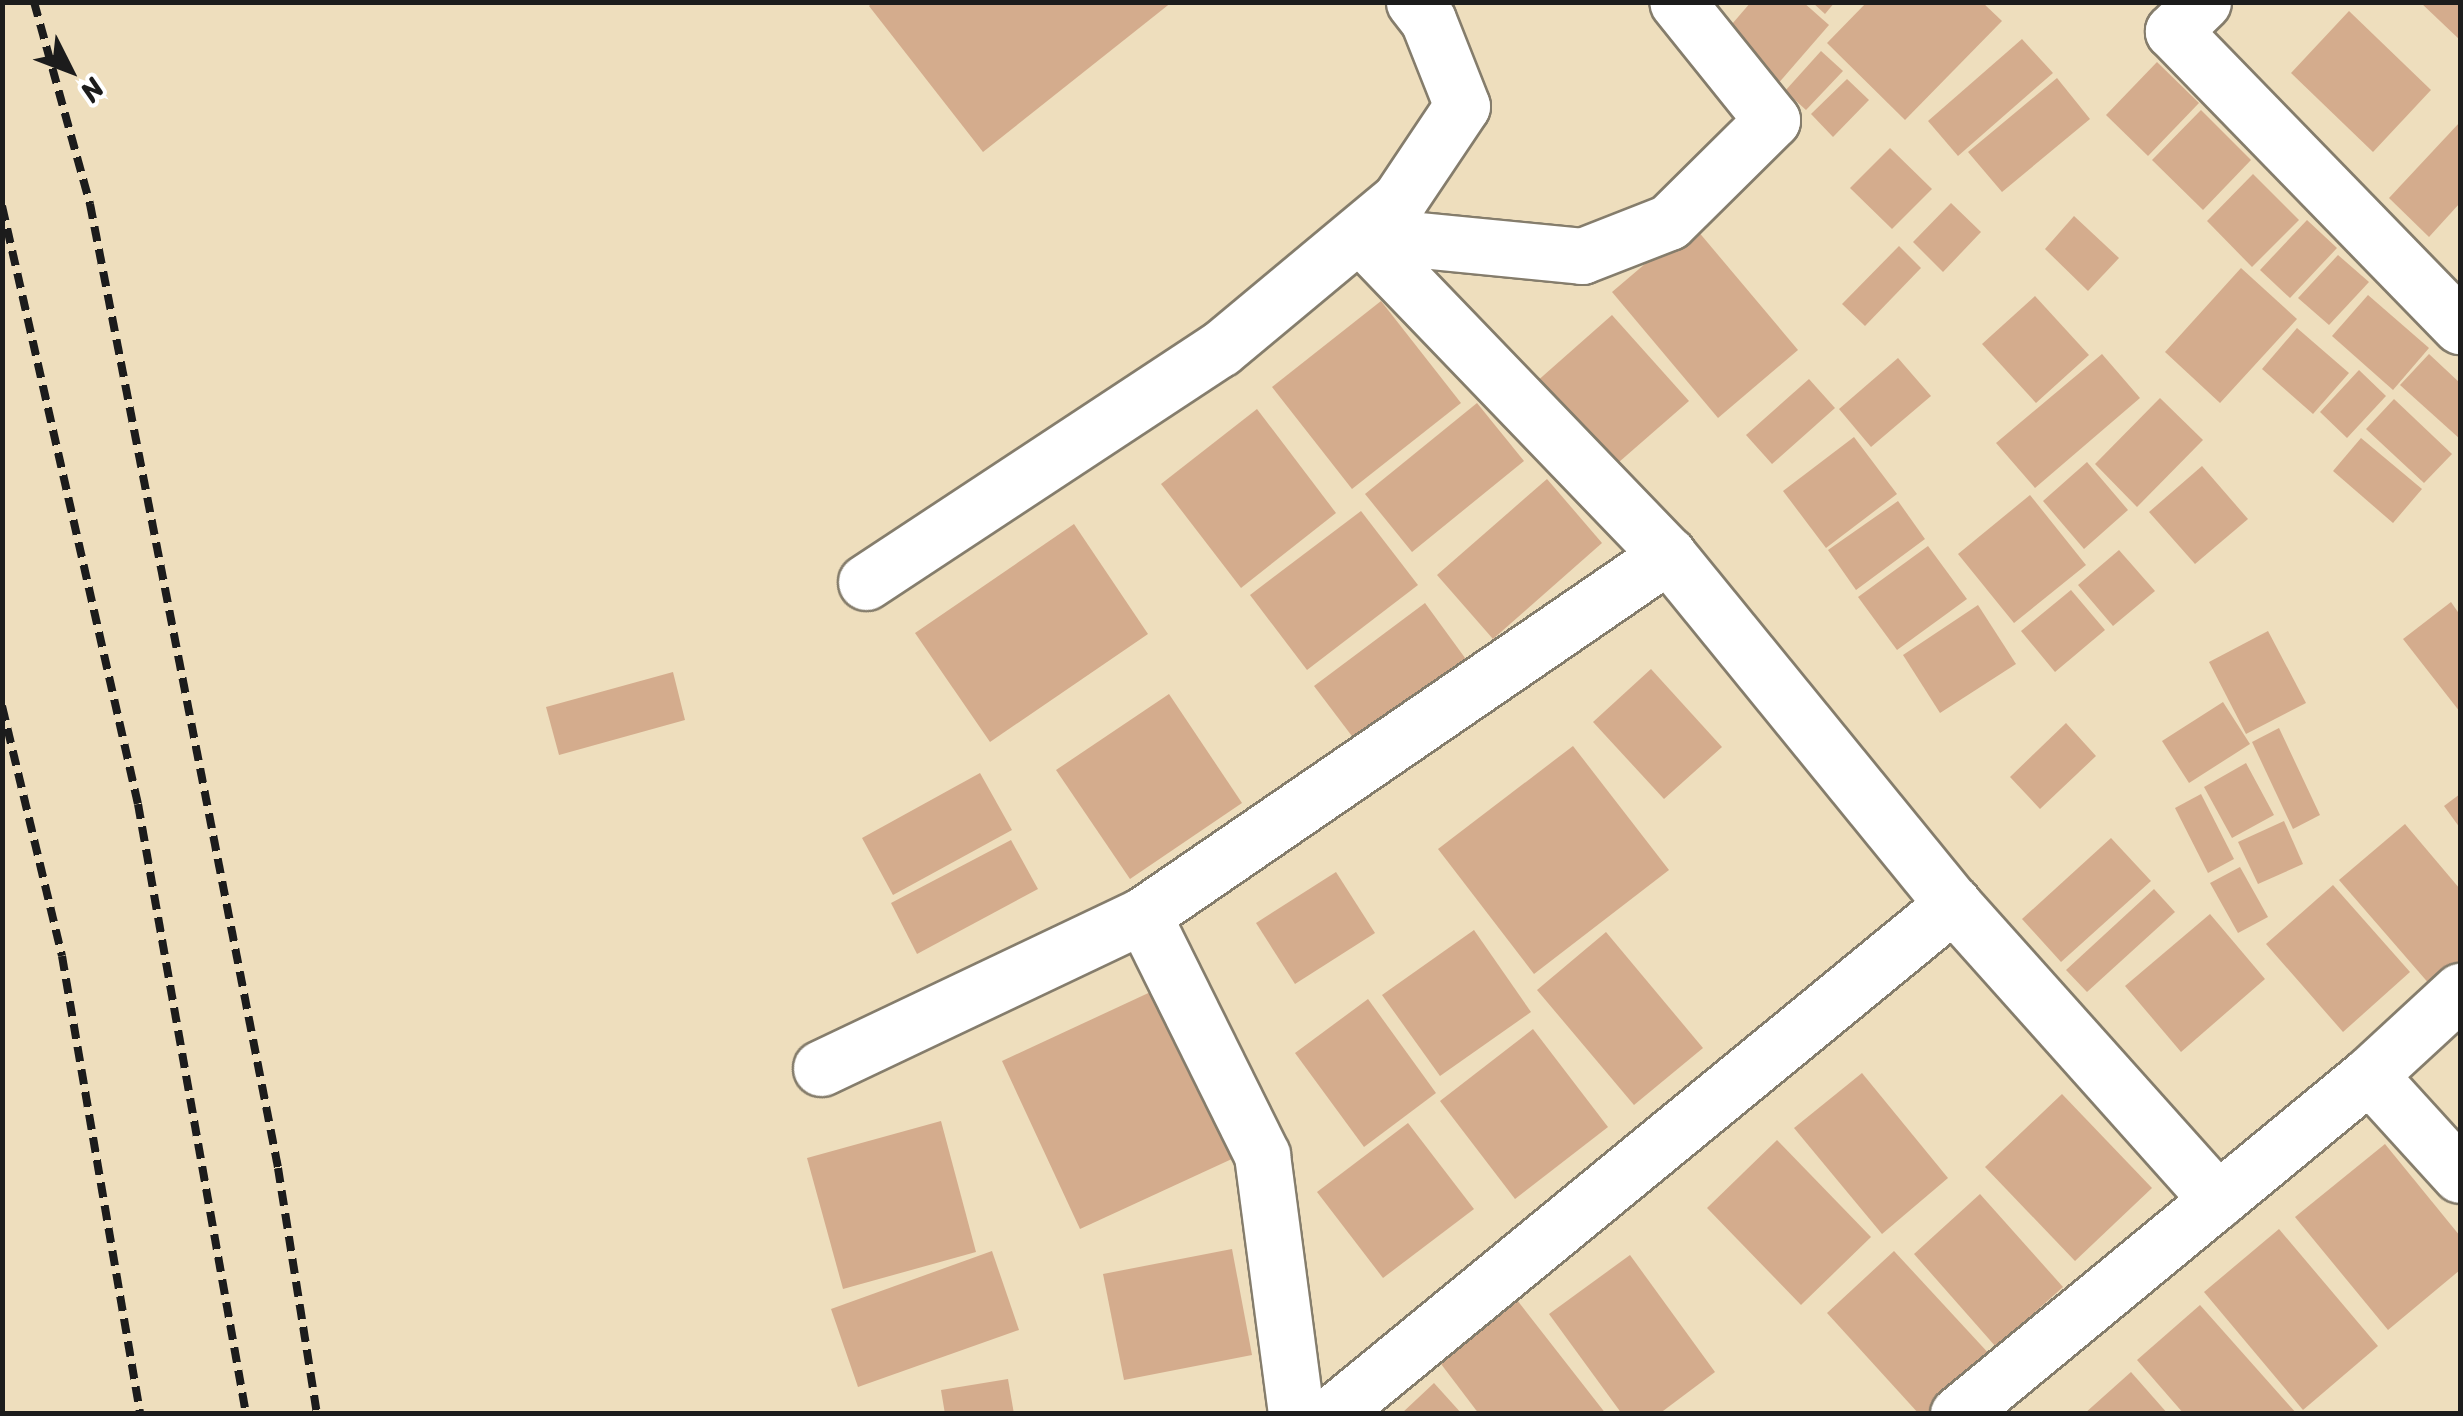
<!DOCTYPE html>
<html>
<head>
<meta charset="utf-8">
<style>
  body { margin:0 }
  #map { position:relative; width:2463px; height:1416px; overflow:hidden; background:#eedebd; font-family:Sriracha,sans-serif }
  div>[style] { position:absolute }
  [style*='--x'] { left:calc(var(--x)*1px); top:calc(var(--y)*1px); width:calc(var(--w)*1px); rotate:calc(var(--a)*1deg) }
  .building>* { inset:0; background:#d4ac8d }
  .roads { filter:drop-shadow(2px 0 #857d6c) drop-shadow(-2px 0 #857d6c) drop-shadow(0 2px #857d6c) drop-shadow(0 -2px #857d6c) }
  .street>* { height:55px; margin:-27.5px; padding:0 27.5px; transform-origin:27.5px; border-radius:27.5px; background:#fff }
  .rail>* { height:8px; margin-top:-4px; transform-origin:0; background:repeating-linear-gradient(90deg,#1c1c1c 0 15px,transparent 0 23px) }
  span { translate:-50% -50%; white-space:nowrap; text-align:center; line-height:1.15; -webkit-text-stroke:8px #fff; paint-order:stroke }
  .frame { position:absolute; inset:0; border:5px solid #1c1c1c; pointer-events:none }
  .north { position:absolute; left:20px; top:20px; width:100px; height:100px; -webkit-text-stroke:8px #fff; paint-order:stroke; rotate:132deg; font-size:28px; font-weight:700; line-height:40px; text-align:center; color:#1c1c1c }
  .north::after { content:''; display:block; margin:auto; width:35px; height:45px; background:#1c1c1c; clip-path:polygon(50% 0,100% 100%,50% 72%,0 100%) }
</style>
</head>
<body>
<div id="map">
  <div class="building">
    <i style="clip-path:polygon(873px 2px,1172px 2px,983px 152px,869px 6px)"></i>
    <i style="clip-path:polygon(1751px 2px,1803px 2px,1829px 25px,1776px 86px,1720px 38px)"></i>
    <i style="clip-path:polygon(1812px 2px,1835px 2px,1825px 14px)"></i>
    <i style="clip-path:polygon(1867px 2px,1982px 2px,2002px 21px,1905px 120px,1827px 43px)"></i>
    <i style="clip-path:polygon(2420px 2px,2460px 2px,2460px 40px)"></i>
    <i style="clip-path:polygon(2349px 11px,2431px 90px,2373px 152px,2291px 73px)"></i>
    <i style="clip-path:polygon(2022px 39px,2053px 73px,1958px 156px,1928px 121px)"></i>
    <i style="clip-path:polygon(1821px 51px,1843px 71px,1806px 110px,1785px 91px)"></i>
    <i style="clip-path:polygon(2157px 62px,2199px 103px,2148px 156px,2106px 115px)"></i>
    <i style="clip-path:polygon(2057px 78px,2090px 119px,2002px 192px,1968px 152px)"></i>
    <i style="clip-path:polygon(1847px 79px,1869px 100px,1833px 137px,1811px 114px)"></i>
    <i style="clip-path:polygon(2201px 110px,2251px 160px,2203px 210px,2152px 160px)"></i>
    <i style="clip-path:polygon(2460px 122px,2460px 203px,2429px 237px,2389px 198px)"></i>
    <i style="clip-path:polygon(1890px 148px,1932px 189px,1892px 229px,1850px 188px)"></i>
    <i style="clip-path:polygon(2253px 174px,2299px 220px,2252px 267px,2207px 221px)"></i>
    <i style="clip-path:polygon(1951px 203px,1981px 232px,1943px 272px,1913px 242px)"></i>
    <i style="clip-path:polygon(2074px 216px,2119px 258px,2088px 291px,2045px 249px)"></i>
    <i style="clip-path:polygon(2307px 220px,2337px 248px,2290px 298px,2260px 270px)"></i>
    <i style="clip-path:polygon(1692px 224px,1798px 350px,1718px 418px,1612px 292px)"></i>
    <i style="clip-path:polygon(1899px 246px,1921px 268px,1865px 326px,1842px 304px)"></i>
    <i style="clip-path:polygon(2338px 255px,2369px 282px,2329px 325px,2298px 298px)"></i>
    <i style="clip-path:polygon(2241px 268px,2297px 319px,2220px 403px,2165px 352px)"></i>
    <i style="clip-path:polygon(2368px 295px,2429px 348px,2393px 390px,2332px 336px)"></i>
    <i style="clip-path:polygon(2035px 296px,2089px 355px,2036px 403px,1982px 344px)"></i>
    <i style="clip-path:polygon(1381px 301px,1461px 403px,1352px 489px,1272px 387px)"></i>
    <i style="clip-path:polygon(1612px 315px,1689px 401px,1611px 469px,1535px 383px)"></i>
    <i style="clip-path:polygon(2297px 328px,2349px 373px,2313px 414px,2262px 369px)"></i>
    <i style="clip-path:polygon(2102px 354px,2140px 398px,2035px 488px,1996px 443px)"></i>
    <i style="clip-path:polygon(2429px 354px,2460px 383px,2460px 439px,2400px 385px)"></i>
    <i style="clip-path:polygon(1898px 358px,1931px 396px,1871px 447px,1839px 409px)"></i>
    <i style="clip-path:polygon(2359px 370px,2386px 396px,2347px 438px,2320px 412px)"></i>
    <i style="clip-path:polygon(1809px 379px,1835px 408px,1772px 464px,1746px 435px)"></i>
    <i style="clip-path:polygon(2160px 398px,2203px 440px,2137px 507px,2095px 464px)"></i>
    <i style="clip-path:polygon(2394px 399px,2452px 454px,2424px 483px,2366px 429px)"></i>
    <i style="clip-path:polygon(1477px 403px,1524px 461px,1412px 552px,1365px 494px)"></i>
    <i style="clip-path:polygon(1257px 409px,1336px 513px,1241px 588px,1161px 484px)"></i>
    <i style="clip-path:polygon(1854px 437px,1897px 494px,1826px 548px,1783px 491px)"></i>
    <i style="clip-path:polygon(2361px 438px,2422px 489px,2393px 523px,2333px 471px)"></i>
    <i style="clip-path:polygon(2087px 462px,2128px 510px,2084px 549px,2043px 501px)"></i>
    <i style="clip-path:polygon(2202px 466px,2248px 519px,2195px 564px,2149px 512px)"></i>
    <i style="clip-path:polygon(1547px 479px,1602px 543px,1493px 639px,1437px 575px)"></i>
    <i style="clip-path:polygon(2030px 495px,2086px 565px,2014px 623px,1958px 554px)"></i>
    <i style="clip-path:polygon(1898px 501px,1925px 539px,1856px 590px,1828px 550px)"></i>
    <i style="clip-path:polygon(1361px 511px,1418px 585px,1307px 670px,1250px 595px)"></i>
    <i style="clip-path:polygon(1074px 524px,1148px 634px,990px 742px,915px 633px)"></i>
    <i style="clip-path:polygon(1928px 546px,1967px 599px,1897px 650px,1858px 597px)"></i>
    <i style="clip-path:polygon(2119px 550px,2155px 591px,2113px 626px,2078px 585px)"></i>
    <i style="clip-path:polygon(2071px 590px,2105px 630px,2055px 672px,2021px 631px)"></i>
    <i style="clip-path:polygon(2451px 602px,2460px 615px,2460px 712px,2403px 639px)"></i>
    <i style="clip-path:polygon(1425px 603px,1476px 673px,1367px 756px,1314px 686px)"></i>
    <i style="clip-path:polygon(1978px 605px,2016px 664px,1940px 713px,1903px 655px)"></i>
    <i style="clip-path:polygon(2268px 631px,2306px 703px,2246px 734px,2209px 662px)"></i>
    <i style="clip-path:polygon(1651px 669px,1722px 747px,1664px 799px,1593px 722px)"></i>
    <i style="clip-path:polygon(673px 672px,685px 720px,559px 755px,546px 707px)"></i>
    <i style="clip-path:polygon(1169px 694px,1242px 803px,1130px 879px,1056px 770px)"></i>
    <i style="clip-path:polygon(2223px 702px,2250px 744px,2189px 783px,2162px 741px)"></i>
    <i style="clip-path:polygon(2066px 723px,2096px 756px,2040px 809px,2010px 777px)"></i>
    <i style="clip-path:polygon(2279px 728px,2320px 815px,2293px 829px,2252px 742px)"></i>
    <i style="clip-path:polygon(1573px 746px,1669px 870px,1534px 974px,1438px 849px)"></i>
    <i style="clip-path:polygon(2246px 763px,2274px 815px,2232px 838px,2204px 787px)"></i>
    <i style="clip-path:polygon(980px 773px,1012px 830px,893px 895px,862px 838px)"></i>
    <i style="clip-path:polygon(2201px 794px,2234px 859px,2208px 873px,2175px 808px)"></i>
    <i style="clip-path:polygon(2460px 794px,2460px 828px,2444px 806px)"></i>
    <i style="clip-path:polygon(2284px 821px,2303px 864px,2258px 884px,2238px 842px)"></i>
    <i style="clip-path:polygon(2405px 824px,2460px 889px,2460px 960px,2431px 986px,2339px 880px)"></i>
    <i style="clip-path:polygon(2111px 838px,2151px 881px,2061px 962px,2022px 919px)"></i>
    <i style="clip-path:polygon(1011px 840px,1038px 889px,917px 954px,891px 903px)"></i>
    <i style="clip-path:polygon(2240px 867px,2268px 917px,2238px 933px,2210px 883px)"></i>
    <i style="clip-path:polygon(1336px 872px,1375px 933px,1295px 984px,1256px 923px)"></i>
    <i style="clip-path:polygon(2333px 885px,2410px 972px,2343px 1032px,2266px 944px)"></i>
    <i style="clip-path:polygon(2154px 889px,2175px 912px,2087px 992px,2066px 970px)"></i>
    <i style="clip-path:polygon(2210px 914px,2265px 979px,2181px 1052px,2125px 986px)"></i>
    <i style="clip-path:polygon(1474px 930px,1531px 1012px,1440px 1076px,1382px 995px)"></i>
    <i style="clip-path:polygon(1606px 932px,1703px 1048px,1634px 1105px,1537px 990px)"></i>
    <i style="clip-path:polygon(1157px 989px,1234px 1158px,1080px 1229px,1002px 1061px)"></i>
    <i style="clip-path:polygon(1368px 999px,1436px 1093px,1364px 1147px,1295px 1053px)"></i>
    <i style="clip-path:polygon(1533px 1029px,1608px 1127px,1515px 1199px,1440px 1101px)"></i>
    <i style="clip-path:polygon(1862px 1073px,1948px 1178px,1882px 1234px,1794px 1128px)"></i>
    <i style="clip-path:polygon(2062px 1094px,2152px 1188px,2075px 1261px,1985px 1167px)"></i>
    <i style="clip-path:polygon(941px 1121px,976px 1252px,843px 1289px,807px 1158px)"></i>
    <i style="clip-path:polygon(1408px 1123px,1474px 1209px,1383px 1278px,1317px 1192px)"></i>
    <i style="clip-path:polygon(1777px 1140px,1871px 1237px,1801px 1305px,1707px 1208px)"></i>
    <i style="clip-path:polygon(2385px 1144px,2460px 1236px,2460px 1270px,2388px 1330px,2295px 1217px)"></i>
    <i style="clip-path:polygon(1980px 1194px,2063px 1287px,1996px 1347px,1914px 1254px)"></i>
    <i style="clip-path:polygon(2279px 1229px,2378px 1346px,2303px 1410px,2204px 1292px)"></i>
    <i style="clip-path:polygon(1232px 1249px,1252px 1355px,1124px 1380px,1103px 1274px)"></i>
    <i style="clip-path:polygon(992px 1251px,1019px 1330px,858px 1387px,831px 1309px)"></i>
    <i style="clip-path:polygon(1894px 1251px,1992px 1357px,1930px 1414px,1919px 1414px,1827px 1313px)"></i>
    <i style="clip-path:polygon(1630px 1255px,1715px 1372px,1659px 1414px,1622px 1414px,1549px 1314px)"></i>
    <i style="clip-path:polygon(1517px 1300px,1606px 1414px,1479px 1414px,1438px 1360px)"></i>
    <i style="clip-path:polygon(2200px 1305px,2297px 1414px,2184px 1414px,2137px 1360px)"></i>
    <i style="clip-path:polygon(2131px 1372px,2168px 1414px,2084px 1414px)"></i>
    <i style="clip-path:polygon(1008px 1379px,1014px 1414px,945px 1414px,941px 1390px)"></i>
    <i style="clip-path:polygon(1434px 1383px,1462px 1414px,1401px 1414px)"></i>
  </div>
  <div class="roads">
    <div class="street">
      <i style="--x:2203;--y:2;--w:42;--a:136"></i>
      <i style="--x:2173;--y:31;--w:412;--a:45.8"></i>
      <i style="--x:1359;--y:234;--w:446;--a:46.1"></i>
      <i style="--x:1668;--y:555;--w:451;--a:50.8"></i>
      <i style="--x:1953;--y:904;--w:397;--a:48.2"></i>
      <i style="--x:1359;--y:234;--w:224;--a:5.6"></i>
      <i style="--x:1582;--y:256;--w:93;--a:-21.3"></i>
      <i style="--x:1669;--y:222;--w:145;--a:-44.7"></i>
      <i style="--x:1772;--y:120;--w:151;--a:-128.8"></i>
      <i style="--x:866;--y:582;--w:424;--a:-33.4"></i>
      <i style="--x:1220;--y:349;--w:233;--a:-39.8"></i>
      <i style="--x:1399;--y:200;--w:113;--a:-56.2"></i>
      <i style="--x:1462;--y:106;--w:92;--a:-111.6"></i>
      <i style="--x:1428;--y:20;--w:23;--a:-128"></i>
      <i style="--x:1143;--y:915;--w:268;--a:63.6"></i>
      <i style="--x:1262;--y:1155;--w:261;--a:82.5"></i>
      <i style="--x:821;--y:1068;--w:357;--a:-25.4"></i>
      <i style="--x:1143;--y:915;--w:637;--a:-34.44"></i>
      <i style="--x:2369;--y:1075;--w:135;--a:47.7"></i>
      <i style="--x:1332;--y:1414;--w:804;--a:-39.39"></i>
      <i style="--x:1958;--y:1414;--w:533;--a:-39.52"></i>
      <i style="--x:2369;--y:1075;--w:124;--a:-42.7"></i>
    </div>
  </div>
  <div class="rail">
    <i style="--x:34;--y:2;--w:210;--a:74.5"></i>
    <i style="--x:90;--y:204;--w:982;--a:78.96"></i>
    <i style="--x:278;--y:1168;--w:249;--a:81"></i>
    <i style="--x:2;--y:206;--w:613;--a:77.19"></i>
    <i style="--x:138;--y:804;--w:619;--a:79.96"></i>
    <i style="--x:2;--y:706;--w:257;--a:76.5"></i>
    <i style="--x:62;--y:956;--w:465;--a:80.3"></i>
  </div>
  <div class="frame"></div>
  <div class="north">N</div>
</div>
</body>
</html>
